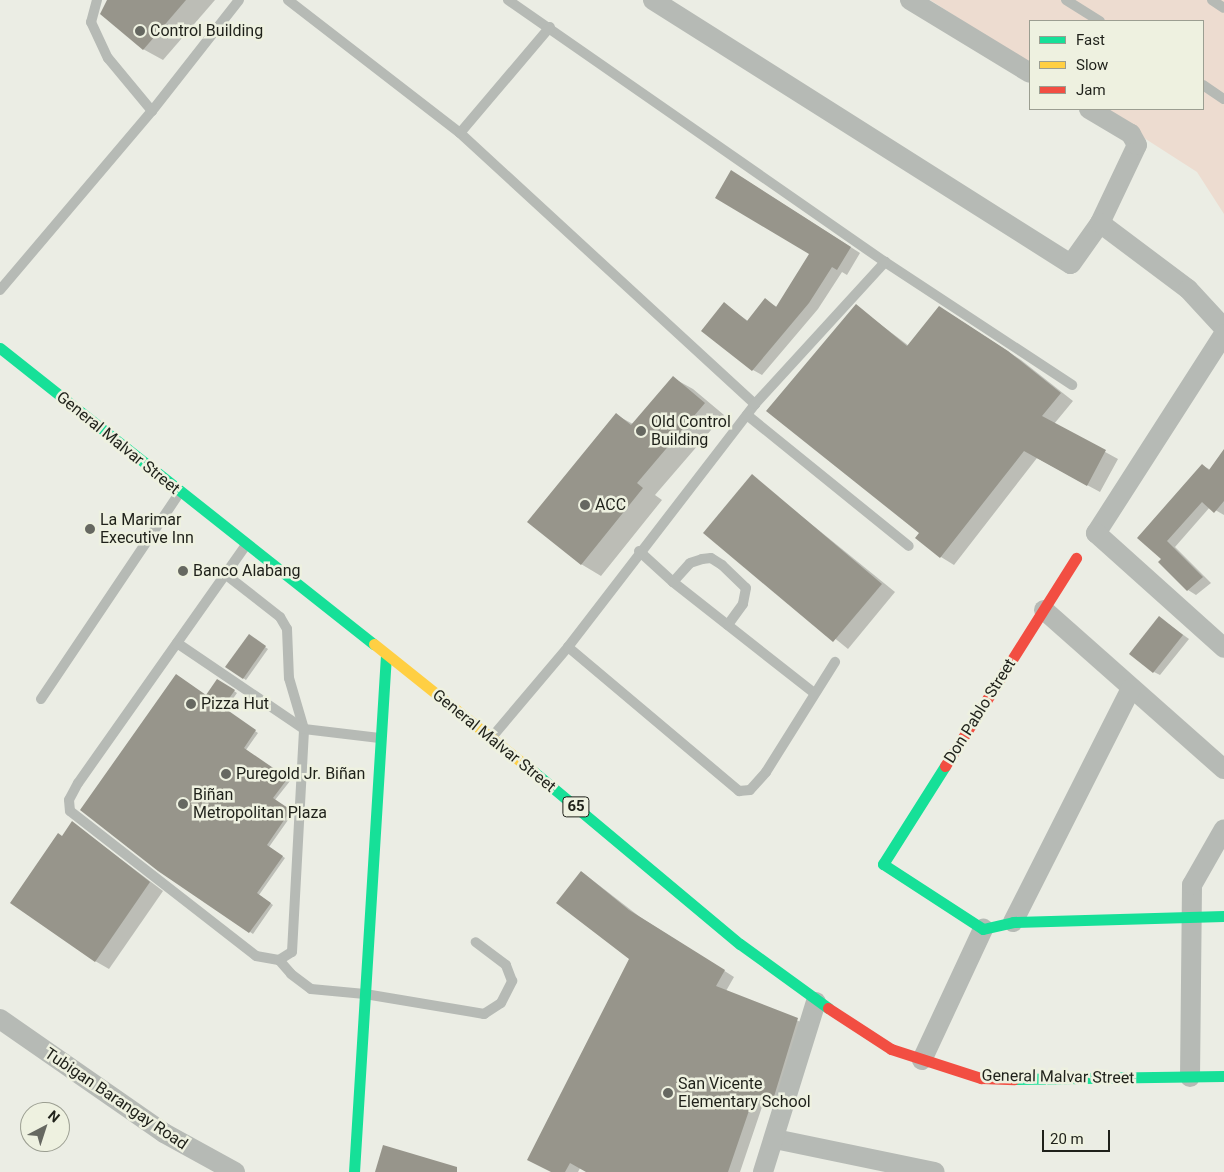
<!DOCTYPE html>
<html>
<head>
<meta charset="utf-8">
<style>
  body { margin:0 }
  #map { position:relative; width:1224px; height:1172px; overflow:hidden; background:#ebede4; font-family:Roboto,sans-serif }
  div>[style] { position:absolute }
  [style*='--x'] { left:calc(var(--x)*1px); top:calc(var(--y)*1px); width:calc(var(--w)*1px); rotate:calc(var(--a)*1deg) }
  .green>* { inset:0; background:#eddcd0 }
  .shadow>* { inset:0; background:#0003 }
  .building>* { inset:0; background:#97958b }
  .lane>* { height:10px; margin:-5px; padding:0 5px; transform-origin:5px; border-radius:5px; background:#b6bab5 }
  .street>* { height:20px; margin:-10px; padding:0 10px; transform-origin:10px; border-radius:10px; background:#b6bab5 }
  .fast>* { height:11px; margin:-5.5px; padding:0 5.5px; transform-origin:5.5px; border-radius:5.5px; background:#16e098 }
  .slow>* { height:11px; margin:-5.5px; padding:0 5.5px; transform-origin:5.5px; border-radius:5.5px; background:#ffcf43 }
  .jam>* { height:11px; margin:-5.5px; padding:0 5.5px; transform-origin:5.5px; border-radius:5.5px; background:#f24e42 }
  .dots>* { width:14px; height:14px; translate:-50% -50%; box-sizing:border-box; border:2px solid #eef1e0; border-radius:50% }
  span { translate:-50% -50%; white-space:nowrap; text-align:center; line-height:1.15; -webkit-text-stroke:5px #eef1e0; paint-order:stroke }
  .shield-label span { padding:1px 4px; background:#eef1e0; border:1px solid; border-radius:4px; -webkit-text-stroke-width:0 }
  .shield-label { font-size:15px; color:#1f211a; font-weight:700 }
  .poi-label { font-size:16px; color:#1f211a }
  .left { translate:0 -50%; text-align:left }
  .street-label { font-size:16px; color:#1f211a }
  .legend { position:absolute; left:1029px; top:20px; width:175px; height:90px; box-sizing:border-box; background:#eef1e0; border:1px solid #9b9e91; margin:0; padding:6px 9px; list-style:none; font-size:15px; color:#1f211a }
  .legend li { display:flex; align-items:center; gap:10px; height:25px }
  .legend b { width:25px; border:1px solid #9b9e91 }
  .north { position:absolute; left:20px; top:1102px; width:50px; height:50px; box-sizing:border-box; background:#eef1e0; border:1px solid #9b9e91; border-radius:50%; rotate:40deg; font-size:14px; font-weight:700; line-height:20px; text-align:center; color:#1f211a }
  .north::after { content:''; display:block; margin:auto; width:18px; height:22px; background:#666861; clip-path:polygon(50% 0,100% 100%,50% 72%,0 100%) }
  .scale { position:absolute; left:1042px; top:1130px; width:68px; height:22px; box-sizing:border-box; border:2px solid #1f211a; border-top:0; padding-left:6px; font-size:15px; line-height:18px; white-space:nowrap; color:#1f211a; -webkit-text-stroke:4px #eef1e0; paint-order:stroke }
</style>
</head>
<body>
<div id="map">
  <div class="green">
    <i style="clip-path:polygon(930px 0,1224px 0,1224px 214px,1197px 172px,1099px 109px,1203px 109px,1203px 21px,1030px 21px,1030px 64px)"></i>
  </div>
  <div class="shadow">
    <i style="clip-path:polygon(109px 0,215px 0,163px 60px,143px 49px,102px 13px)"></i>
    <i style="clip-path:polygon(741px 177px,860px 253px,847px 275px,842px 272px,818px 309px,762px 375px,753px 370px,724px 304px,748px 321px,765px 300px,777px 307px,811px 254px)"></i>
    <i style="clip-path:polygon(856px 306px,909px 346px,952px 315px,1021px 360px,1073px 401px,1054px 424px,1118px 459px,1100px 492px,1037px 458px,954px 565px,941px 557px,917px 538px,920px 533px)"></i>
    <i style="clip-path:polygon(673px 378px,693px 389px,724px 415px,655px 495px,662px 500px,601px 576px,581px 564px,616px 415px,633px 424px)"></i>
    <i style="clip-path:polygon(1224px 451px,1224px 515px,1210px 507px,1175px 547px,1211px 583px,1196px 595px,1188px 590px,1163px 559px,1139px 538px,1203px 466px,1211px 470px)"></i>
    <i style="clip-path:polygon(752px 476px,895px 592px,848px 649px,705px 533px)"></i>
    <i style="clip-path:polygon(1160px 618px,1189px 639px,1160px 675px,1154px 672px)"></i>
    <i style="clip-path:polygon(249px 636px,268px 649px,246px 680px,227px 667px)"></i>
    <i style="clip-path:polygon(218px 680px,237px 693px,225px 710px,258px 733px,246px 750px,290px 781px,275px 800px,293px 813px,269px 847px,285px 858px,259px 895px,273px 905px,253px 934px,159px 870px,206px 697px)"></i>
    <i style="clip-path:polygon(73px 823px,163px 891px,109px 969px,95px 961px,63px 837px)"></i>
    <i style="clip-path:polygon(582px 872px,640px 917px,734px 977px,726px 991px,808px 1025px,782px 1107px,764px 1101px,740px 1172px,588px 1172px,580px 1168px,578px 1172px,552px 1172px,631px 958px)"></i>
  </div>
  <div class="building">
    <i style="clip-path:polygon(107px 0,186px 0,143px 50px,100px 14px)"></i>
    <i style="clip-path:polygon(731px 170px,851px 247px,837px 270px,832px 267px,809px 303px,752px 371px,701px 331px,724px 302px,747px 321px,765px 298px,776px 307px,809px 254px,715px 198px)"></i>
    <i style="clip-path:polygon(856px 304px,907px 346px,939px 306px,1008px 351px,1061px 393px,1042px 416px,1106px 450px,1087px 486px,1024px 451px,940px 558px,915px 538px,919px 533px,766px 411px)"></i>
    <i style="clip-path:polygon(673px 376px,705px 403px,637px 483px,643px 488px,581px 565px,527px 522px,616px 413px,631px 425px)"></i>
    <i style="clip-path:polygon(1224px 449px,1224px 501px,1214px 513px,1202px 502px,1167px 541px,1203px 577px,1187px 591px,1158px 562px,1161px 559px,1137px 538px,1202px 464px,1209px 470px)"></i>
    <i style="clip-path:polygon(752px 474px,882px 584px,833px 642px,703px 533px)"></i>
    <i style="clip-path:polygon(1159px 616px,1183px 635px,1153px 673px,1129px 654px)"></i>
    <i style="clip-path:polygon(249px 634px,266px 646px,243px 679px,225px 667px)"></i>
    <i style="clip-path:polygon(176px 674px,206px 695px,217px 679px,235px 690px,223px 707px,256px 730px,244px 748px,288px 778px,273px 798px,291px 810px,267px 845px,283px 856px,257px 893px,271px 903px,249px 933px,158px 871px,80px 810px)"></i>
    <i style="clip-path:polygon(72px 821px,150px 882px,95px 962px,10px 903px,58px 833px,62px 836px)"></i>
    <i style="clip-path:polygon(581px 871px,629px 910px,725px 970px,716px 986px,798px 1018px,772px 1103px,754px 1096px,728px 1172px,586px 1172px,570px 1163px,565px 1172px,551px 1172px,527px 1160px,629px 959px,556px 903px)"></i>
    <i style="clip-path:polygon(383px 1145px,457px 1167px,457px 1172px,375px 1172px)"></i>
  </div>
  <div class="lane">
    <i style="--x:97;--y:0;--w:23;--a:105"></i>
    <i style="--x:91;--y:22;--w:40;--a:65"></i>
    <i style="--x:108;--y:58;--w:69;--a:50.3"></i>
    <i style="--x:288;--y:0;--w:217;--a:37.7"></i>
    <i style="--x:460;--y:133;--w:401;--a:42.6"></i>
    <i style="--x:508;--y:0;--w:459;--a:34.8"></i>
    <i style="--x:885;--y:262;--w:224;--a:33.3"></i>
    <i style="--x:1066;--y:0;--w:40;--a:32"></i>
    <i style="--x:1212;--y:0;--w:14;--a:34"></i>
    <i style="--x:1203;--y:85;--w:25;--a:34"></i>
    <i style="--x:460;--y:133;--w:139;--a:-49.7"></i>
    <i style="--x:0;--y:290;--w:235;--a:-49.7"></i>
    <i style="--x:152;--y:111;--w:141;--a:-51.9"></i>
    <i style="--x:747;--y:415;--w:208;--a:39"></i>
    <i style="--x:246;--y:545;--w:291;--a:125.2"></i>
    <i style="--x:78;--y:783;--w:19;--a:118"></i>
    <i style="--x:69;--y:800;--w:11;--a:85"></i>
    <i style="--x:70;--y:811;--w:236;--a:37.9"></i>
    <i style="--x:256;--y:956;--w:23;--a:10"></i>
    <i style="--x:279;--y:960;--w:15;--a:-32"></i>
    <i style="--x:292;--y:952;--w:223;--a:-86.9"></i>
    <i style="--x:304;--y:729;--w:76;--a:6.8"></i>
    <i style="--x:639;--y:551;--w:46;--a:42.4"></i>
    <i style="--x:673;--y:582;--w:179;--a:38.2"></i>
    <i style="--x:225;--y:574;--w:70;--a:38"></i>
    <i style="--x:280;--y:617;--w:14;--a:60"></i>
    <i style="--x:287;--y:629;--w:49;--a:87.7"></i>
    <i style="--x:289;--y:678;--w:53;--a:73.6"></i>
    <i style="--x:673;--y:582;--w:25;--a:-48"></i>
    <i style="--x:690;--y:563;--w:13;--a:-18"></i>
    <i style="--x:702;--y:559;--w:9;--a:-6"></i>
    <i style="--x:711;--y:558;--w:13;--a:32"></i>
    <i style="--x:722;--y:565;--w:33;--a:44"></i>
    <i style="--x:746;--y:588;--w:16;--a:101"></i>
    <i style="--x:743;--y:604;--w:26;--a:126"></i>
    <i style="--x:177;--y:643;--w:153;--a:34.1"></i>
    <i style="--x:568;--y:647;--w:224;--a:40.1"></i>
    <i style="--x:739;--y:791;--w:11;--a:-5"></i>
    <i style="--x:750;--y:790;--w:24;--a:-48"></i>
    <i style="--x:766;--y:772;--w:130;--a:-57.9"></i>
    <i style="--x:41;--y:699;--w:249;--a:-56.1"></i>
    <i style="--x:492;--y:737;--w:118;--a:-49.8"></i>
    <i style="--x:568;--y:647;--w:307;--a:-52.4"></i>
    <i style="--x:755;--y:404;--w:193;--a:-47.5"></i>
    <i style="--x:279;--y:960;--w:18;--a:49"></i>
    <i style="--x:291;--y:974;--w:25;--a:37"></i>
    <i style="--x:311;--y:989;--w:54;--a:5.3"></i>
    <i style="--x:365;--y:994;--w:121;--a:9.5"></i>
    <i style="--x:484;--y:1014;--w:20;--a:-33"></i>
    <i style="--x:501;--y:1003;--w:25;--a:-63"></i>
    <i style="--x:512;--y:981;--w:17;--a:-111"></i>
    <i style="--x:506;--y:965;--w:38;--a:-143"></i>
  </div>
  <div class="street">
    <i style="--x:653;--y:0;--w:494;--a:32.3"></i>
    <i style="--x:1071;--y:264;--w:50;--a:-54.7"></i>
    <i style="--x:1100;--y:223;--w:86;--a:-64.6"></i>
    <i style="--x:1137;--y:145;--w:13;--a:-119"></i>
    <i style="--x:1131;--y:134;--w:49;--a:-149.2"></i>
    <i style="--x:910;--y:0;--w:140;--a:31.3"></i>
    <i style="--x:1100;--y:223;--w:110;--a:36.9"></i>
    <i style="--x:1188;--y:289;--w:53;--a:47.3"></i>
    <i style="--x:1224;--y:334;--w:237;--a:122.7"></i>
    <i style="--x:1096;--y:533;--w:172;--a:41.9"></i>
    <i style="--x:1044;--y:610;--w:240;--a:41.5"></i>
    <i style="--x:1013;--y:922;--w:262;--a:-63.2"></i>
    <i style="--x:0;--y:1019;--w:200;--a:34.8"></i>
    <i style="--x:164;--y:1133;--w:81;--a:28.8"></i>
    <i style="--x:922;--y:1060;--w:145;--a:-65"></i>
    <i style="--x:1190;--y:1077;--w:192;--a:-89.4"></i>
    <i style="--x:1192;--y:885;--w:64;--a:-60.3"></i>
    <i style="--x:775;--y:1139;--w:163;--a:11.7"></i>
    <i style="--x:763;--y:1172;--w:178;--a:-72.7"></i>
  </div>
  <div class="fast">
    <i style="--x:0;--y:348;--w:477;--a:38.4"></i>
    <i style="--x:945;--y:766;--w:116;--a:122.3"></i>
    <i style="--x:883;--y:864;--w:119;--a:33"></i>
    <i style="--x:983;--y:929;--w:31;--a:-13"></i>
    <i style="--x:1013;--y:922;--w:211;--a:-1.6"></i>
    <i style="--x:534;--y:772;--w:268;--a:39.9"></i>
    <i style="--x:740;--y:944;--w:109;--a:36"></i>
    <i style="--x:1014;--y:1079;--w:210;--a:-0.8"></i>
    <i style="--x:354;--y:1172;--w:518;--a:-86.46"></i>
  </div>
  <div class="slow">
    <i style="--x:374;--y:644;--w:205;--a:38.7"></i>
  </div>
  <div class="jam">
    <i style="--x:945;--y:766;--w:246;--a:-57.8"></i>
    <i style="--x:828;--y:1008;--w:75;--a:33.1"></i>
    <i style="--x:891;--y:1049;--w:95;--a:17.9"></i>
    <i style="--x:981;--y:1078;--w:33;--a:2"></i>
  </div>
  <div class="dots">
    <i style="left:140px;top:31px;background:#666861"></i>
    <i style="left:641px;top:431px;background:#666861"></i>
    <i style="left:585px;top:505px;background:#666861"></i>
    <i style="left:90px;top:529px;background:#666861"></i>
    <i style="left:183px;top:571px;background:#666861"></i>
    <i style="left:191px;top:704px;background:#666861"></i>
    <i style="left:226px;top:774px;background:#666861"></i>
    <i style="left:183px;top:804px;background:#666861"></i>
    <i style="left:668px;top:1093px;background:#666861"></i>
  </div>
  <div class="shield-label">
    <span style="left:576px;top:807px">65</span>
  </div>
  <div class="poi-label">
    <span class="left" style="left:150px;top:31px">Control Building</span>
    <span class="left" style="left:651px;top:431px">Old Control<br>Building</span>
    <span class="left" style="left:595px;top:505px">ACC</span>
    <span class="left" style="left:100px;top:529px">La Marimar<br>Executive Inn</span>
    <span class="left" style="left:193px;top:571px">Banco Alabang</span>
    <span class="left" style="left:201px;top:704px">Pizza Hut</span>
    <span class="left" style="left:236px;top:774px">Puregold Jr. Biñan</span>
    <span class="left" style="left:193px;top:804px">Biñan<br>Metropolitan Plaza</span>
    <span class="left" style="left:678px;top:1093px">San Vicente<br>Elementary School</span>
  </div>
  <div class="street-label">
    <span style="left:118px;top:443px;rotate:39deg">General Malvar Street</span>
    <span style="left:980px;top:711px;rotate:-58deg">Don Pablo Street</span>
    <span style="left:494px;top:741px;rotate:39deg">General Malvar Street</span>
    <span style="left:1058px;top:1077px;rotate:1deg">General Malvar Street</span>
    <span style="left:116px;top:1099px;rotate:34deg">Tubigan Barangay Road</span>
  </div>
  <ul class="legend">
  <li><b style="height:6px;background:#16e098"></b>Fast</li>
  <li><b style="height:6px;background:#ffcf43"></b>Slow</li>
  <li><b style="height:6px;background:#f24e42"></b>Jam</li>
  </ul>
  <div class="north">N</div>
  <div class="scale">20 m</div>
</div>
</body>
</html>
